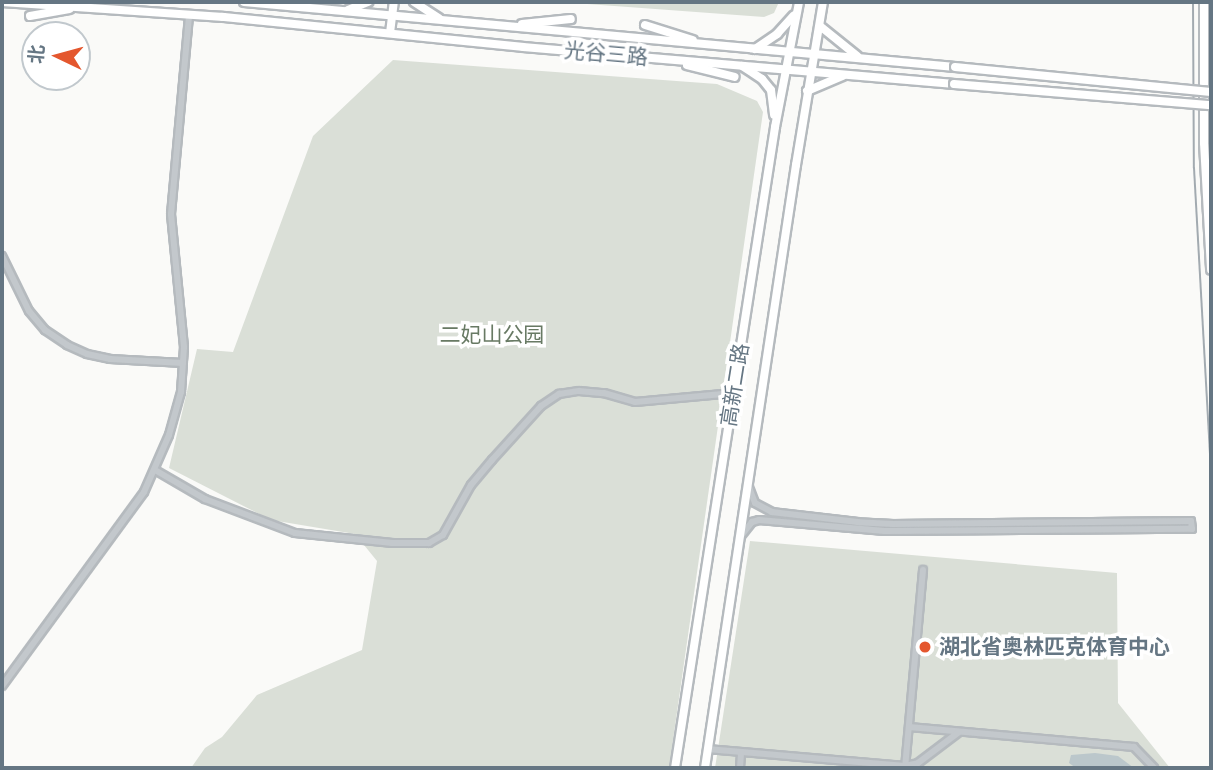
<!DOCTYPE html>
<html>
<head>
<meta charset="utf-8">
<style>
  body { margin:0 }
  #map { position:relative; width:1213px; height:770px; overflow:hidden; background:#fafaf8; font-family:"Fira Sans","Noto Sans SC",sans-serif }
  div>[style] { position:absolute }
  [style*='--x'] { left:calc(var(--x)*1px); top:calc(var(--y)*1px); width:calc(var(--w)*1px); rotate:calc(var(--a)*1deg) }
  .green>* { inset:0; background:#dadfd7 }
  .water>* { inset:0; background:#bbc7cb }
  .roads { filter:drop-shadow(2px 0 #b5babe) drop-shadow(-2px 0 #b5babe) drop-shadow(0 2px #b5babe) drop-shadow(0 -2px #b5babe) }
  .minor>* { height:6px; margin:-3px; padding:0 3px; transform-origin:3px; border-radius:3px; background:#c3c8cc }
  .major>* { height:8px; margin:-4px; padding:0 4px; transform-origin:4px; border-radius:4px; background:#fff }
  .tram>* { height:2px; margin:-1px; padding:0 1px; transform-origin:1px; border-radius:1px; background:#a2aab0 }
  .bridges { filter:drop-shadow(2px 0 #b5babe) drop-shadow(-2px 0 #b5babe) drop-shadow(0 2px #b5babe) drop-shadow(0 -2px #b5babe) }
  .major-bridge>* { height:8px; margin:-4px; padding:0 4px; transform-origin:4px; border-radius:4px; background:#fff }
  .dots>* { width:19px; height:19px; translate:-50% -50%; box-sizing:border-box; border:4px solid #fff; border-radius:50% }
  span { translate:-50% -50%; white-space:nowrap; text-align:center; line-height:1.15; -webkit-text-stroke:7px #fff; paint-order:stroke }
  .street-label { font-size:21px; color:#657683 }
  .park-label { font-size:21px; color:#687a64 }
  .poi-label { font-size:21px; color:#657683; font-weight:700 }
  .left { translate:0 -50%; text-align:left }
  .frame { position:absolute; inset:0; border:4px solid #657683; pointer-events:none }
  .north { position:absolute; left:21px; top:21px; width:70px; height:70px; box-sizing:border-box; background:#fff; border:2px solid #c1c8cd; border-radius:50%; rotate:275deg; font-size:19px; font-weight:700; line-height:28px; text-align:center; color:#657683 }
  .north::after { content:''; display:block; margin:auto; width:24px; height:32px; background:#e4572e; clip-path:polygon(50% 0,100% 100%,50% 72%,0 100%) }
</style>
</head>
<body>
<div id="map">
  <div class="green">
    <i style="clip-path:polygon(560px 2px,779px 2px,774px 13px,764px 17px)"></i>
    <i style="clip-path:polygon(393px 60px,717px 84px,757px 101px,763px 112px,669px 768px,191px 768px,205px 748px,222px 737px,257px 695px,362px 650px,377px 561px,355px 534px,271px 520px,169px 468px,197px 349px,233px 352px,313px 136px)"></i>
    <i style="clip-path:polygon(750px 541px,1117px 573px,1118px 703px,1170px 768px,715px 768px)"></i>
  </div>
  <div class="water">
    <i style="clip-path:polygon(1095px 753px,1118px 756px,1134px 768px,1076px 768px,1069px 763px,1071px 755px)"></i>
  </div>
  <div class="roads">
    <div class="minor">
      <i style="--x:2;--y:256;--w:61;--a:63.9"></i>
      <i style="--x:29;--y:311;--w:25;--a:50"></i>
      <i style="--x:45;--y:330;--w:27;--a:34"></i>
      <i style="--x:67;--y:345;--w:22;--a:24"></i>
      <i style="--x:87;--y:354;--w:24;--a:12"></i>
      <i style="--x:110;--y:359;--w:73;--a:3.1"></i>
      <i style="--x:155;--y:470;--w:58;--a:30.1"></i>
      <i style="--x:205;--y:499;--w:96;--a:20.7"></i>
      <i style="--x:295;--y:533;--w:98;--a:5.9"></i>
      <i style="--x:392;--y:543;--w:37;--a:0"></i>
      <i style="--x:429;--y:543;--w:16;--a:-30"></i>
      <i style="--x:443;--y:535;--w:57;--a:-60.8"></i>
      <i style="--x:471;--y:485;--w:33;--a:-50"></i>
      <i style="--x:492;--y:460;--w:73;--a:-47.8"></i>
      <i style="--x:541;--y:406;--w:22;--a:-34"></i>
      <i style="--x:559;--y:394;--w:20;--a:-9"></i>
      <i style="--x:579;--y:391;--w:25;--a:5"></i>
      <i style="--x:604;--y:393;--w:32;--a:16"></i>
      <i style="--x:635;--y:402;--w:99;--a:-5.2"></i>
      <i style="--x:741;--y:536;--w:18;--a:-52"></i>
      <i style="--x:752;--y:522;--w:7;--a:-16"></i>
      <i style="--x:759;--y:520;--w:126;--a:5"></i>
      <i style="--x:885;--y:531;--w:307;--a:-0.4"></i>
      <i style="--x:1192;--y:529;--w:8;--a:-97"></i>
      <i style="--x:1191;--y:521;--w:298;--a:179.4"></i>
      <i style="--x:893;--y:524;--w:35;--a:-177"></i>
      <i style="--x:858;--y:522;--w:87;--a:-173.4"></i>
      <i style="--x:772;--y:512;--w:19;--a:-152"></i>
      <i style="--x:755;--y:503;--w:17;--a:-111"></i>
      <i style="--x:2;--y:686;--w:240;--a:-53.8"></i>
      <i style="--x:144;--y:492;--w:62;--a:-66.3"></i>
      <i style="--x:169;--y:435;--w:45;--a:-74.4"></i>
      <i style="--x:181;--y:392;--w:45;--a:-86.2"></i>
      <i style="--x:184;--y:347;--w:134;--a:-95.6"></i>
      <i style="--x:171;--y:214;--w:200;--a:-84.8"></i>
      <i style="--x:909;--y:727;--w:226;--a:5.1"></i>
      <i style="--x:1134;--y:747;--w:29;--a:46"></i>
      <i style="--x:707;--y:749;--w:199;--a:4.9"></i>
      <i style="--x:905;--y:766;--w:13;--a:-13"></i>
      <i style="--x:918;--y:763;--w:51;--a:-37.1"></i>
      <i style="--x:740;--y:768;--w:16;--a:-86"></i>
      <i style="--x:905;--y:768;--w:199;--a:-84.8"></i>
    </div>
    <div class="major">
      <i style="--x:2;--y:2;--w:222;--a:3.9"></i>
      <i style="--x:223;--y:17;--w:301;--a:5.7"></i>
      <i style="--x:523;--y:47;--w:433;--a:4.9"></i>
      <i style="--x:244;--y:2;--w:714;--a:5.22"></i>
      <i style="--x:414;--y:2;--w:30;--a:33"></i>
      <i style="--x:1204;--y:2;--w:141;--a:90"></i>
      <i style="--x:1204;--y:143;--w:127;--a:86.8"></i>
      <i style="--x:348;--y:10;--w:22;--a:-22"></i>
      <i style="--x:30;--y:16;--w:40;--a:-10"></i>
      <i style="--x:522;--y:24;--w:49;--a:-5.8"></i>
      <i style="--x:645;--y:25;--w:50;--a:17.4"></i>
      <i style="--x:820;--y:26;--w:48;--a:39"></i>
      <i style="--x:390;--y:33;--w:31;--a:-83"></i>
      <i style="--x:755;--y:49;--w:27;--a:-34"></i>
      <i style="--x:777;--y:34;--w:25;--a:-48"></i>
      <i style="--x:687;--y:65;--w:49;--a:14"></i>
      <i style="--x:742;--y:66;--w:24;--a:33"></i>
      <i style="--x:762;--y:79;--w:14;--a:51"></i>
      <i style="--x:771;--y:90;--w:25;--a:83"></i>
      <i style="--x:807;--y:91;--w:39;--a:-23"></i>
      <i style="--x:675;--y:768;--w:649;--a:-81.13"></i>
      <i style="--x:775;--y:127;--w:127;--a:-79.1"></i>
      <i style="--x:705;--y:768;--w:610;--a:-81.42"></i>
      <i style="--x:796;--y:165;--w:165;--a:-80.6"></i>
    </div>
  </div>
  <div class="tram">
    <i style="--x:1193;--y:2;--w:166;--a:89.7"></i>
    <i style="--x:1194;--y:168;--w:305;--a:86.8"></i>
  </div>
  <div class="bridges">
    <div class="major-bridge">
      <i style="--x:955;--y:67;--w:257;--a:5.6"></i>
      <i style="--x:954;--y:84;--w:258;--a:4.7"></i>
    </div>
  </div>
  <div class="dots">
    <i style="left:925px;top:647px;background:#e4572e"></i>
  </div>
  <div class="street-label">
    <span style="left:606px;top:54px;rotate:5deg">光谷三路</span>
    <span style="left:735px;top:385px;rotate:-81deg">高新二路</span>
  </div>
  <div class="park-label">
    <span style="left:492px;top:335px">二妃山公园</span>
  </div>
  <div class="poi-label">
    <span class="left" style="left:939px;top:647px">湖北省奥林匹克体育中心</span>
  </div>
  <div class="frame"></div>
  <div class="north">北</div>
</div>
</body>
</html>
